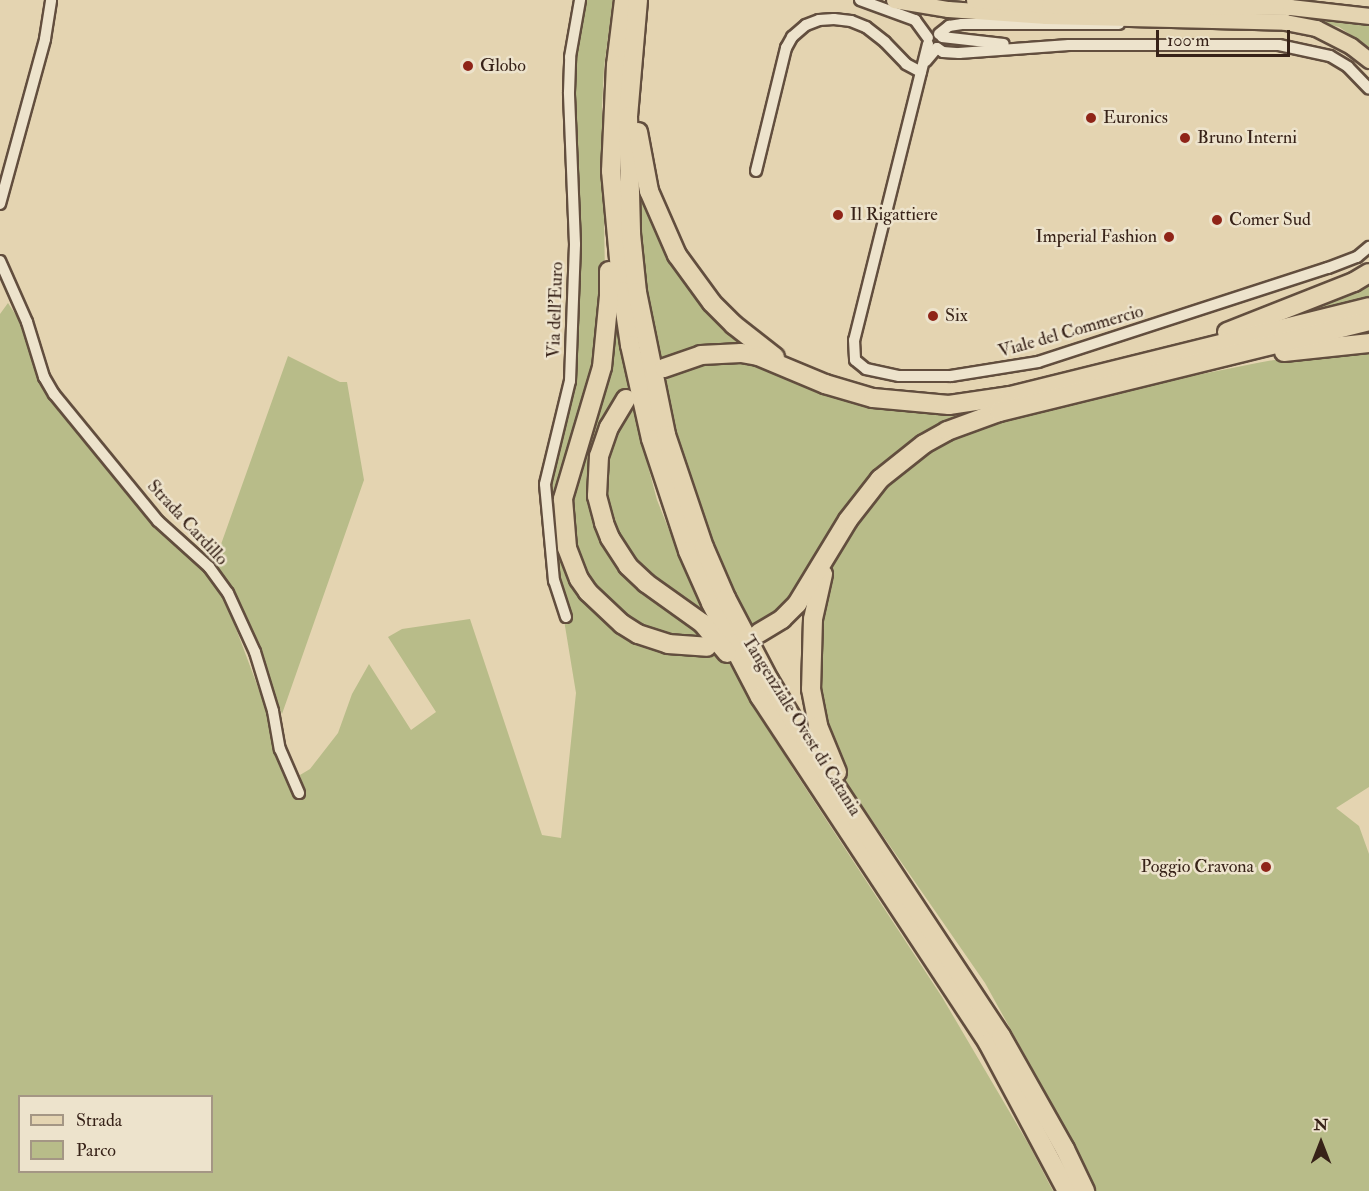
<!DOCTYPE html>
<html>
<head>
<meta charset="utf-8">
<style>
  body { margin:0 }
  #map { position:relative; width:1369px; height:1191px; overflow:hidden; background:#e4d4b1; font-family:"IM FELL Double Pica",serif }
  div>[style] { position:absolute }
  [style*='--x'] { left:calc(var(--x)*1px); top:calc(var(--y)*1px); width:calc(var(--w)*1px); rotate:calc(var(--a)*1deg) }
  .green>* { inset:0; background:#b8bc89 }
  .roads { filter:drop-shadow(2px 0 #624e3e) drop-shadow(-2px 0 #624e3e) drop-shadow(0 2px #624e3e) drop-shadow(0 -2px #624e3e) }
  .street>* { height:10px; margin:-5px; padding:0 5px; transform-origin:5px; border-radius:5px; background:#ede3cc }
  .primary>* { height:15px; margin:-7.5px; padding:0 7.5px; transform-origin:7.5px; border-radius:7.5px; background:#e4d4b1 }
  .highway>* { height:18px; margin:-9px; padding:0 9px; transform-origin:9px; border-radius:9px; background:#e4d4b1 }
  .dots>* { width:16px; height:16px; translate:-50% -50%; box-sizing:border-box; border:3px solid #ede3cc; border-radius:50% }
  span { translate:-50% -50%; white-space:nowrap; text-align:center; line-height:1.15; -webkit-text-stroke:5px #ede3cc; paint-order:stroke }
  .poi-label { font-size:18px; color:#372218 }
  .left { translate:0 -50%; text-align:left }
  .right { translate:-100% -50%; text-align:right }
  .street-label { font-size:18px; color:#372218 }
  .legend { position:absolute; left:18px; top:1095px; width:195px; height:78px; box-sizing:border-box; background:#ede3cc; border:2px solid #a49684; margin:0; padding:8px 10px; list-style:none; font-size:18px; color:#372218 }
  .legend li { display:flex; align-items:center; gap:12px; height:30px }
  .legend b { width:30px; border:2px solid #a49684 }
  .north { position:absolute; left:1291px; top:1113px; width:60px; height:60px; -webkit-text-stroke:4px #ede3cc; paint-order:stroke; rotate:0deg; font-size:16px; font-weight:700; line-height:24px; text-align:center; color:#372218 }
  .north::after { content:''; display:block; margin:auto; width:21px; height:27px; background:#372218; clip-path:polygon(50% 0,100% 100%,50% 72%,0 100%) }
  .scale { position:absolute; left:1156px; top:30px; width:134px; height:27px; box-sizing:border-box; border:3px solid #372218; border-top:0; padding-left:8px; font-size:18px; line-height:21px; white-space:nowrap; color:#372218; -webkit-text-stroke:4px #ede3cc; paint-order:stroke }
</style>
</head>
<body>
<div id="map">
  <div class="green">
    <i style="clip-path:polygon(evenodd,584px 0,613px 0,604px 67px,602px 107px,605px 275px,597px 370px,561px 480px,557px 504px,559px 532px,564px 558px,589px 601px,603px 617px,622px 630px,668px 651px,711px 653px,704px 641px,659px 635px,635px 625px,615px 612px,585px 581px,569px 543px,566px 508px,568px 488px,606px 368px,613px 309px,630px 398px,657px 500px,685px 570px,711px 624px,636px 569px,615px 541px,607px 523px,600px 490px,602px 458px,613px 427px,628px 406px,625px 394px,604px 424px,593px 457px,595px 505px,605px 539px,631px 575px,703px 629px,730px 665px,793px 769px,942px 997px,1029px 1145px,1053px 1191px,0 1191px,0 314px,8px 303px,23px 326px,51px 397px,145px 514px,210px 576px,229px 610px,265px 706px,283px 774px,302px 783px,300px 775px,310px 769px,338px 733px,352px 694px,369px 664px,411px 730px,436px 712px,388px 637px,402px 629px,470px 619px,542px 835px,561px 838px,576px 693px,564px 620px,570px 618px,556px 566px,558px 553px,549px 504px,552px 476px,574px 386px,580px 258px,574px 74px,584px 0,20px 1096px,212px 1096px,212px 1172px,20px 1172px,20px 1096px)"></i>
    <i style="clip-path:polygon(1230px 13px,1291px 13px,1369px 22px,1369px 47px,1339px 27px,1306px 18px)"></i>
    <i style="clip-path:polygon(638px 178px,649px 208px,750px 345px,736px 356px,882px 407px,938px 412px,982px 410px,925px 436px,798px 596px,752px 631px,708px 535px,667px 409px,643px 267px)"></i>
    <i style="clip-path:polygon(1369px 278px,1369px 300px,1275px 324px)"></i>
    <i style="clip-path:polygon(1369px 348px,1369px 787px,1336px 808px,1359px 826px,1369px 854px,1369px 1191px,1095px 1191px,1062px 1122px,985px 983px,845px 781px,833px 756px,817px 702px,823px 589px,848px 533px,882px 487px,928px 449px,984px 424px,1097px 395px,1257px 363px,1331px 350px)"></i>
    <i style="clip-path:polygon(288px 356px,340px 382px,347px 382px,364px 480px,282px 714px,246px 617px,232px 589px,214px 564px)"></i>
  </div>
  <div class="roads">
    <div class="street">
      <i style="--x:860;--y:0;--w:59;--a:20"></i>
      <i style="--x:915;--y:20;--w:22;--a:54"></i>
      <i style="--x:939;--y:34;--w:13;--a:-39"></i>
      <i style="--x:949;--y:26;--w:13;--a:-9"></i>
      <i style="--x:962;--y:24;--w:157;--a:0"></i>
      <i style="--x:942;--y:37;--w:62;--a:6.4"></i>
      <i style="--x:928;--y:44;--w:305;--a:104"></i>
      <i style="--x:854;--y:340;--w:20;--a:87"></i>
      <i style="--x:855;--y:360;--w:14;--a:39"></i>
      <i style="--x:866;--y:369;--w:34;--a:12"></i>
      <i style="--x:899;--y:376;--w:52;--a:0"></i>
      <i style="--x:951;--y:376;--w:88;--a:-9.1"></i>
      <i style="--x:1038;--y:362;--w:305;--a:-18"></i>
      <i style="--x:1328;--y:268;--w:31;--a:-21"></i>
      <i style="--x:1357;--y:257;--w:16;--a:-40"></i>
      <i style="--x:926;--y:61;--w:17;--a:-50"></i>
      <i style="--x:937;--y:48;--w:7;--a:34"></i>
      <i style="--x:943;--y:52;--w:16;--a:4"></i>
      <i style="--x:959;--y:53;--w:110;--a:-4.2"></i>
      <i style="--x:1069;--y:45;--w:210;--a:0"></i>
      <i style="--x:1279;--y:45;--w:52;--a:12.2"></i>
      <i style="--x:1330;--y:56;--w:21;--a:31"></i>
      <i style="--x:1348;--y:67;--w:30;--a:46"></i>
      <i style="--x:756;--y:171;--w:127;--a:-76.3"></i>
      <i style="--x:786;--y:48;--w:13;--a:-61"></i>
      <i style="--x:792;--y:37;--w:18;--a:-41"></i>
      <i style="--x:806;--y:25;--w:14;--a:-21"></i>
      <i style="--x:819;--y:20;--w:15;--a:-4"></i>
      <i style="--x:834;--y:19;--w:17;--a:7"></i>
      <i style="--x:851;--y:21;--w:16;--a:22"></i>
      <i style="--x:866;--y:27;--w:24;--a:38"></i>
      <i style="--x:885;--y:42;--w:30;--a:46"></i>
      <i style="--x:906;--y:64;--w:17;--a:28"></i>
      <i style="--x:0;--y:204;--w:171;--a:-74.7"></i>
      <i style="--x:45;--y:39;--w:39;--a:-81"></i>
      <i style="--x:0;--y:261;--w:67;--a:66.1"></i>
      <i style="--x:27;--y:322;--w:58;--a:72.8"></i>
      <i style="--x:44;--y:377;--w:20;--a:60"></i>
      <i style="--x:54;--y:394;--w:164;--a:50.7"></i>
      <i style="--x:158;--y:521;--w:69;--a:42"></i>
      <i style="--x:209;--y:567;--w:32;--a:54"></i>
      <i style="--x:228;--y:593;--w:65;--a:65.4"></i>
      <i style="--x:255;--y:652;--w:62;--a:73"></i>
      <i style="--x:273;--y:711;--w:39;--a:80"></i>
      <i style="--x:280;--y:749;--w:48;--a:66.6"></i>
      <i style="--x:566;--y:617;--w:38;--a:-108"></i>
      <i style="--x:554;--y:581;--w:97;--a:-95.3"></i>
      <i style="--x:545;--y:484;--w:106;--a:-76.4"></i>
      <i style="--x:570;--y:381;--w:137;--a:-87.9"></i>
      <i style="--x:575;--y:244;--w:152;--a:-92.3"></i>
      <i style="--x:569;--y:92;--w:35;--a:-88"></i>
      <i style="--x:570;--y:57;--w:58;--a:-80"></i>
    </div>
    <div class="primary">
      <i style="--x:894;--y:0;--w:55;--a:9.5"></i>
      <i style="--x:948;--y:9;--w:98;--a:4.1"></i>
      <i style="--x:1046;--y:16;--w:239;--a:1.4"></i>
      <i style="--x:1285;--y:22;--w:32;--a:11"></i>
      <i style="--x:1316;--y:28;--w:39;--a:27"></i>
      <i style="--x:1351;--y:46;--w:23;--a:38"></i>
      <i style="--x:974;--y:0;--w:75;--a:3.8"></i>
      <i style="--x:1049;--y:5;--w:241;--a:0.5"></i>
      <i style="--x:1290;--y:7;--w:80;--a:6.5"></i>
    </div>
    <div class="highway">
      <i style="--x:624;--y:0;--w:65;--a:97"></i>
      <i style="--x:616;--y:65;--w:106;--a:92.7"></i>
      <i style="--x:611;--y:171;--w:121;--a:84.8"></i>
      <i style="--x:622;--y:291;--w:55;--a:81.6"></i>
      <i style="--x:630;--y:345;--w:96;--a:77.4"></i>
      <i style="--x:651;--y:439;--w:118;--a:71.7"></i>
      <i style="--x:688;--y:551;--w:57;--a:66.1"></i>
      <i style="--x:711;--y:603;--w:106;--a:62.5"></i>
      <i style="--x:760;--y:697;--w:414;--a:56.6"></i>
      <i style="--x:988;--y:1043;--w:168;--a:61.9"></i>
      <i style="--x:638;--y:0;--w:116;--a:94.9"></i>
      <i style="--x:628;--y:116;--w:118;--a:88.5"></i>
      <i style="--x:631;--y:234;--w:58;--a:84.1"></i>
      <i style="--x:637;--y:292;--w:146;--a:78.5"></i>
      <i style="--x:666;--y:435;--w:118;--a:71.3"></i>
      <i style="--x:704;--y:547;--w:56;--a:66.7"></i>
      <i style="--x:726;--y:598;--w:93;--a:62.3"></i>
      <i style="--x:769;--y:680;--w:70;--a:59"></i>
      <i style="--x:805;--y:740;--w:355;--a:56.5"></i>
      <i style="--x:1001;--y:1036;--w:130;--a:60.5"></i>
      <i style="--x:1065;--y:1149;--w:47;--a:64.5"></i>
      <i style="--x:638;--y:132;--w:60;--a:79.4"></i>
      <i style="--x:649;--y:191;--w:70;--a:66.4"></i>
      <i style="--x:677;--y:255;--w:59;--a:53.9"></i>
      <i style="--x:712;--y:303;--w:31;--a:45"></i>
      <i style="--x:734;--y:325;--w:52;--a:38"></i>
      <i style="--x:609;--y:271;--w:25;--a:90"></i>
      <i style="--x:609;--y:296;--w:71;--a:95.6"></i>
      <i style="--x:602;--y:367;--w:138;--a:106.5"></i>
      <i style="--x:563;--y:499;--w:49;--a:85.3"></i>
      <i style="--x:567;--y:548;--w:33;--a:69"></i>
      <i style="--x:579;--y:579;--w:16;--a:55"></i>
      <i style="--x:588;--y:592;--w:47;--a:43.3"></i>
      <i style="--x:622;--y:624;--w:19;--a:32"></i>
      <i style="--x:638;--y:634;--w:32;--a:18"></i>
      <i style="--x:668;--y:644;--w:39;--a:4"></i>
      <i style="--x:1227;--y:332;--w:136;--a:-21.5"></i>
      <i style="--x:1354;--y:282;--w:17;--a:-31"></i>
      <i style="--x:1284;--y:352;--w:85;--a:-6"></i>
      <i style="--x:664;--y:368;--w:39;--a:-19"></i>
      <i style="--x:701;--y:355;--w:40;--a:-2.9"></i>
      <i style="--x:741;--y:353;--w:17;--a:10"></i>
      <i style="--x:758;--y:356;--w:73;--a:22.7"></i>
      <i style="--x:825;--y:384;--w:50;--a:16.3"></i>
      <i style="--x:873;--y:398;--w:76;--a:5.3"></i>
      <i style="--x:949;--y:405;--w:62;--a:-8.4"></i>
      <i style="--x:1010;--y:396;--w:370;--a:-13.9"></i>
      <i style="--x:626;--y:399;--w:33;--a:121"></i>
      <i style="--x:609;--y:427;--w:31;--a:109"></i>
      <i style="--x:599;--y:456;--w:40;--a:92.9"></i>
      <i style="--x:597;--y:496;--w:28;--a:75"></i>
      <i style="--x:604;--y:523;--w:16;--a:68"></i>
      <i style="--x:610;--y:538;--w:33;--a:57"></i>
      <i style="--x:628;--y:566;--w:25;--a:43"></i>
      <i style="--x:646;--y:583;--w:69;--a:35.5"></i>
      <i style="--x:702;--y:623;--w:39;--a:50"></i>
      <i style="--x:823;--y:574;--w:46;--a:102.5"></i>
      <i style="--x:813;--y:619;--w:70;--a:91.6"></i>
      <i style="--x:811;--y:689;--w:38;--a:79"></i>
      <i style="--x:818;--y:726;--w:50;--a:67.6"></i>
      <i style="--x:759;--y:633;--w:27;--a:-31"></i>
      <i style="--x:782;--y:619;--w:21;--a:-45"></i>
      <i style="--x:797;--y:604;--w:98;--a:-58.7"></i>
      <i style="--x:848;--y:520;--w:52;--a:-52"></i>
      <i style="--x:880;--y:479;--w:56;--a:-38.5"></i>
      <i style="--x:924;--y:444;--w:26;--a:-29"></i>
      <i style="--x:947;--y:431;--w:55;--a:-20.1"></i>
      <i style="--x:999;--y:412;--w:381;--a:-13.8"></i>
    </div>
  </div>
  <div class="dots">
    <i style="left:468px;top:66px;background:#8f2418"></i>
    <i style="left:1091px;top:118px;background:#8f2418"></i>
    <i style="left:1185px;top:138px;background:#8f2418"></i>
    <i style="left:838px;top:215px;background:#8f2418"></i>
    <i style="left:1217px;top:220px;background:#8f2418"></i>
    <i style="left:1169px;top:237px;background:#8f2418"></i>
    <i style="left:933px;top:316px;background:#8f2418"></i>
    <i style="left:1266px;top:867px;background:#8f2418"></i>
  </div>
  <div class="poi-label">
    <span class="left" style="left:480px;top:66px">Globo</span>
    <span class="left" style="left:1103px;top:118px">Euronics</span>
    <span class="left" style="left:1197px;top:138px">Bruno Interni</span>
    <span class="left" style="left:850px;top:215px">Il Rigattiere</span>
    <span class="left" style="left:1229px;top:220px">Comer Sud</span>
    <span class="right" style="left:1157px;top:237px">Imperial Fashion</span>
    <span class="left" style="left:945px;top:316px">Six</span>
    <span class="right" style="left:1254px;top:867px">Poggio Cravona</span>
  </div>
  <div class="street-label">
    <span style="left:556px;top:310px;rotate:-88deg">Via dell'Euro</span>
    <span style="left:1071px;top:332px;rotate:-16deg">Viale del Commercio</span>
    <span style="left:187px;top:523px;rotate:47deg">Strada Cardillo</span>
    <span style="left:801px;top:726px;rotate:58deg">Tangenziale Ovest di Catania</span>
  </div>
  <ul class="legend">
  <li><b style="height:8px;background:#e4d4b1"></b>Strada</li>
  <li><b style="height:16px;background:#b8bc89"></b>Parco</li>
  </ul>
  <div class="north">N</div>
  <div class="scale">100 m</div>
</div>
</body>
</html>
